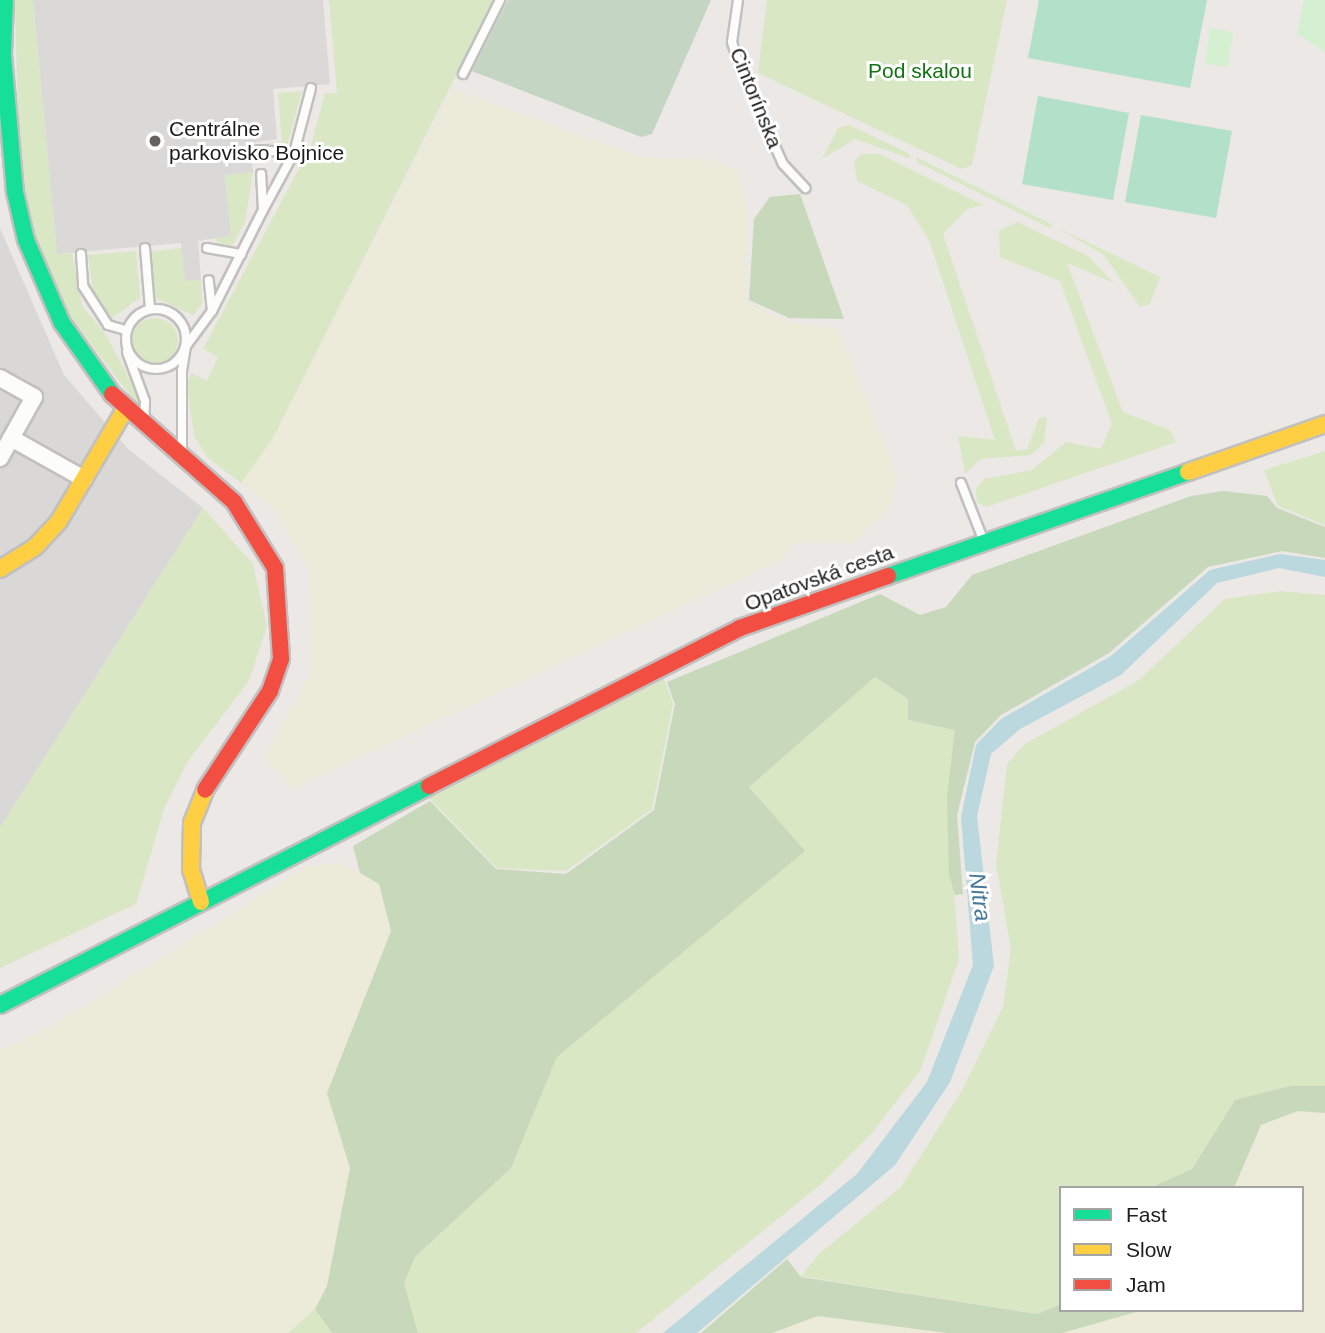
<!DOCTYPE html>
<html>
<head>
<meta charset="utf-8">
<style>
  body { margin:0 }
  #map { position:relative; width:1325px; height:1333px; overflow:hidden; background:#ebe8e5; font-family:Arial,sans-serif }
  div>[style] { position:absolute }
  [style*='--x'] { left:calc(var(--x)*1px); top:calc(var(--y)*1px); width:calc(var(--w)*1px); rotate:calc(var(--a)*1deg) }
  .residential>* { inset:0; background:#dad8d7 }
  .farmland>* { inset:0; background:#ecead8 }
  .grass>* { inset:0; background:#dae7c5 }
  .round { border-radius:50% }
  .forest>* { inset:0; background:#c8d8bb }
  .cemetery>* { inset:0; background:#c4d5c3 }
  .park>* { inset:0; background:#d4f0d1 }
  .pitch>* { inset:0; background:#b2e0c8 }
  .parking>* { inset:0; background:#dbd9d8 }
  .water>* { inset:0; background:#bad8dd }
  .roads { filter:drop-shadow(2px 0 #c2c0bf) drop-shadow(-2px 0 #c2c0bf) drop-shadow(0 2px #c2c0bf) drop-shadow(0 -2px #c2c0bf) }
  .lane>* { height:8px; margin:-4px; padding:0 4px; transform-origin:4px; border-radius:4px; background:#fcfcfb }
  .lane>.ring { margin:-4px; padding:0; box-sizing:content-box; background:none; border:8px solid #fcfcfb; border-radius:50% }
  .street>* { height:16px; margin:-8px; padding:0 8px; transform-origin:8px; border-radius:8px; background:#fcfcfb }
  .fast>* { height:16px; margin:-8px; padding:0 8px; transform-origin:8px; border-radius:8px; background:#16e098 }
  .slow>* { height:16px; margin:-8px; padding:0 8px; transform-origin:8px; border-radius:8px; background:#ffcf43 }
  .jam>* { height:16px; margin:-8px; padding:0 8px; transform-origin:8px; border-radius:8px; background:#f24e42 }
  .dots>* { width:19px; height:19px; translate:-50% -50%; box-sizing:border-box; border:4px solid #fff; border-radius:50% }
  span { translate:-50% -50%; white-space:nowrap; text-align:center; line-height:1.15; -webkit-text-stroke:6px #fff; paint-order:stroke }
  .park-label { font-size:21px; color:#107411 }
  .street-label { font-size:21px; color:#1c1c1c }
  .poi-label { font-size:21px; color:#1c1c1c }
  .left { translate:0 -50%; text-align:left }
  .water-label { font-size:23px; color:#487798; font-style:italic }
  .legend { position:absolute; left:1059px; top:1186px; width:245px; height:126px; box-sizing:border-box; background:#fff; border:2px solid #a4a4a4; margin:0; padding:9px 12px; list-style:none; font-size:21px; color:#1c1c1c }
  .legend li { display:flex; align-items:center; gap:14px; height:35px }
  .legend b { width:35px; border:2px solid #a4a4a4 }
</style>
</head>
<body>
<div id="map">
  <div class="residential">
    <i style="clip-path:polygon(0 228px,64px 375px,128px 449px,203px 508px,0 828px)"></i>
  </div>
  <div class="farmland">
    <i style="clip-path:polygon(452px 89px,643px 158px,711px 159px,737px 171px,748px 211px,746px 302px,787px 322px,838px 329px,897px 475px,891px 506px,853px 543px,795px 543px,779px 561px,294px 788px,264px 758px,311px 671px,309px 569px,273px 508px,241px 483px,273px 438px)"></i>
    <i style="clip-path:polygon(342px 863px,379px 884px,391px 931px,327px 1093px,350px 1168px,327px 1286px,315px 1309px,288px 1333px,0 1333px,0 1051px,56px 1024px,306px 867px)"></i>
    <i style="clip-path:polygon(1298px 1111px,1325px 1113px,1325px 1333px,1062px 1333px,1143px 1310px,1302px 1310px,1302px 1188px,1234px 1188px,1261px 1125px)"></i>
    <i style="clip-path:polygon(817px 1316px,947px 1333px,772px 1333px)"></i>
  </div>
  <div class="grass">
    <i style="clip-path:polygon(15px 0,33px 0,57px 254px,72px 253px,82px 306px,106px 335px,141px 400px,138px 406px,68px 314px,37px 246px,19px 155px)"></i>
    <i style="clip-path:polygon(329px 0,494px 0,273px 438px,241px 483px,208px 458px,194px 436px,187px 385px,191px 373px,207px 381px,218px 357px,203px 349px,311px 146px,325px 93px,337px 93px)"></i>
    <i style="clip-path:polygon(767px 0,1007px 0,972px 165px,962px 169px,758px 73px)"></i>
    <i style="clip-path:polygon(302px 91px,287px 146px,271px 150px,265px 144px,282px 142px,278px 93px)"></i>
    <i style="clip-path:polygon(849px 125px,908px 153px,911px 159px,855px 139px,822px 159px,838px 128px)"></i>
    <i style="clip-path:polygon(861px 154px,879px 154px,983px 205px,967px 209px,943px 234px,1016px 451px,1027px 449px,1039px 418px,1047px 417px,1044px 443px,1031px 455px,981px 459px,965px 474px,958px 436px,995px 440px,929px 240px,907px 205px,857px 181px,854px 162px)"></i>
    <i style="clip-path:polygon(916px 157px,1051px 224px,1052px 229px,917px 162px)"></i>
    <i style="clip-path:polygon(253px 172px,245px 222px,231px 248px,222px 248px,215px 238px,231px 236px,225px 175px)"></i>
    <i style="clip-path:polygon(1017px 222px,1088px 256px,1114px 283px,1067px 263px,1123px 412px,1170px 430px,1176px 442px,986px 507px,977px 502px,976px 489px,984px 479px,1032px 470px,1066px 442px,1101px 449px,1112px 424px,1060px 281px,1000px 257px,999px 231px)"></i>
    <i style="clip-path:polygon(1058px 228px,1160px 277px,1150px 304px,1140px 307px,1104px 255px)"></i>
    <i style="clip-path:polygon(182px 248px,185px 281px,201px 280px,202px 304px,193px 315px,154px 297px,149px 252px)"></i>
    <i style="clip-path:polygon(136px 251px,140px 298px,112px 318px,93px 291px,88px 255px)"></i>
    <i class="round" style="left:132px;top:318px;width:46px;height:46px"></i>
    <i style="clip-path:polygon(1325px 451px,1325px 525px,1278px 506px,1264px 470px)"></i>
    <i style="clip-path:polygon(203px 508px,253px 564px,267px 626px,249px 681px,188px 761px,164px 809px,136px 904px,0 968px,0 828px)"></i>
    <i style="clip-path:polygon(1280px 591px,1325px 595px,1325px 1086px,1290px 1086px,1235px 1100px,1192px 1169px,1150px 1188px,1061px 1188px,1061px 1304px,1037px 1314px,801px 1276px,820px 1253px,901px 1187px,961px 1092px,1003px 1007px,1011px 948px,996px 865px,1007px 764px,1025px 744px,1139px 680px,1225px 599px)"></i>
    <i style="clip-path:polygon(663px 676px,673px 704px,652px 809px,566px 871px,497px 868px,427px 796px)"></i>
    <i style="clip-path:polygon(875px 677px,908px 699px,908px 720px,956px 729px,947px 795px,959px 959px,921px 1069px,872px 1133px,820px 1185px,636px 1333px,418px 1333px,404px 1283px,415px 1257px,511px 1168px,557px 1057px,804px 851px,749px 787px)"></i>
    <i style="clip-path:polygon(315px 1309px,332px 1333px,288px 1333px)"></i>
  </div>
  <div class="forest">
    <i style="clip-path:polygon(800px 194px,844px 319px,789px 318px,749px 300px,754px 219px,770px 197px)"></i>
    <i style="clip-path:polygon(1223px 491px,1267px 496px,1277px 508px,1325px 527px,1325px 558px,1282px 551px,1208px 567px,1109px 653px,1001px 715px,975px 742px,957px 815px,963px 894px,955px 895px,949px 875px,947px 795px,955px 730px,908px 720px,908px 699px,875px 677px,749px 787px,805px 851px,557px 1057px,511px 1168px,415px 1257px,404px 1283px,418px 1333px,332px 1333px,315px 1309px,327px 1286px,350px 1168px,327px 1093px,391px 931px,379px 884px,360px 873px,353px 846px,430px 801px,496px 869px,566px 874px,654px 810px,675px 704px,667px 682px,880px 594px,920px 615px,946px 607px,972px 575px,1191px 496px)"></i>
    <i style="clip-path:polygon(1290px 1086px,1325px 1086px,1325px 1113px,1298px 1111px,1261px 1125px,1234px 1188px,1150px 1188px,1192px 1169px,1235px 1100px)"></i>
    <i style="clip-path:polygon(787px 1259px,801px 1277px,1037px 1314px,1061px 1304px,1061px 1310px,1143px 1310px,1062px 1333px,947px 1333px,818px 1316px,772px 1333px,701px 1333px)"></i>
  </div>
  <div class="cemetery">
    <i style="clip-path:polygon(508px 0,711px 0,652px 134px,641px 137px,472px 71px)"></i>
  </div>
  <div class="park">
    <i style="clip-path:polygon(1304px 0,1325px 0,1325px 52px,1297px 34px)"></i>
    <i style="clip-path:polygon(1210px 28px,1233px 32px,1228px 67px,1205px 64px)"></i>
  </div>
  <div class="pitch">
    <i style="clip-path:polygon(1039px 0,1207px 0,1190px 88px,1028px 58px)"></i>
    <i style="clip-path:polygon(1038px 96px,1129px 113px,1113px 200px,1022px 184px)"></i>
    <i style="clip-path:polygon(1141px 115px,1232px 131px,1216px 218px,1125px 202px)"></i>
  </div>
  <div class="parking">
    <i style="clip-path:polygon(33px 0,323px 0,330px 84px,273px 89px,277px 139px,250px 143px,253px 172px,225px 175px,231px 236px,198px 241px,201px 280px,185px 281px,181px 243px,57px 254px)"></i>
  </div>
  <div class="water">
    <i style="clip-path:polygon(1280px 554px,1325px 560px,1325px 577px,1279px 568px,1217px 583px,1121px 675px,1020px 729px,991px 754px,977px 816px,994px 966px,950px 1082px,895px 1165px,697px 1333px,663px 1333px,857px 1174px,927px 1082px,973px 965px,961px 817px,976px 745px,1001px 719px,1111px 656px,1210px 570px)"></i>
  </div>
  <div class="roads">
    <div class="lane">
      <i style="--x:738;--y:0;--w:42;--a:98.1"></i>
      <i style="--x:732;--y:42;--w:27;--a:73"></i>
      <i style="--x:740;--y:68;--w:105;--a:65.9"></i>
      <i style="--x:783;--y:164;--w:33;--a:47"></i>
      <i style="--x:463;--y:74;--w:83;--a:-63.4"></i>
      <i style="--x:259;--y:150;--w:35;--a:5"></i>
      <i style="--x:263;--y:210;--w:65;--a:-61.5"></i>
      <i style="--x:294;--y:153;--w:67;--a:-75.3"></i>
      <i style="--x:145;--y:248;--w:61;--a:85.3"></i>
      <i style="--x:207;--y:248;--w:35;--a:10"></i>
      <i style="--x:81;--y:254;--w:32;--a:86"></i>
      <i style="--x:83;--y:286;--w:46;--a:57.3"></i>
      <i style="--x:108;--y:325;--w:19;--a:16"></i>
      <i class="ring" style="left:126px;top:309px;width:52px;height:52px"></i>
      <i style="--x:212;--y:311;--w:113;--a:-63.2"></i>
      <i style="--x:263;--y:210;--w:36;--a:-93"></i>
      <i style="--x:127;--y:352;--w:52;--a:69.8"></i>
      <i style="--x:145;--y:401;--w:24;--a:92"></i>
      <i style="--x:182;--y:454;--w:83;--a:-90"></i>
      <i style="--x:182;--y:371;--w:25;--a:-81"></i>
      <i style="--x:186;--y:346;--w:44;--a:-53.4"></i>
      <i style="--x:212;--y:311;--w:31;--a:-96"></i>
      <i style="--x:961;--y:483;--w:60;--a:68.6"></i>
    </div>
    <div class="street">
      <i style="--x:0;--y:378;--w:39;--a:29"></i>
      <i style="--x:34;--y:397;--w:70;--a:119.1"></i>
      <i style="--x:11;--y:438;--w:84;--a:29.3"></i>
    </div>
    <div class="fast">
      <i style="--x:5;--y:0;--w:55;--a:92.1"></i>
      <i style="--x:3;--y:55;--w:138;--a:85"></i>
      <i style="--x:15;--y:192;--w:49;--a:77.1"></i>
      <i style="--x:26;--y:240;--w:90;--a:66.6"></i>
      <i style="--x:62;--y:323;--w:87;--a:54.8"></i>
      <i style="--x:888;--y:576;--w:318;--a:-19.1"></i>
      <i style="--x:0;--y:1005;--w:482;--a:-27"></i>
    </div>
    <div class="slow">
      <i style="--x:1188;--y:472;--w:145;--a:-19.3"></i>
      <i style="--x:0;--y:569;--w:41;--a:-32.2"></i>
      <i style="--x:35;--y:547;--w:35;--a:-47"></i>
      <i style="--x:59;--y:521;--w:128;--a:-59.4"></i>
      <i style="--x:201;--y:902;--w:34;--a:-107"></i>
      <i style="--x:191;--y:870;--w:47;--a:-88.8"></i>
      <i style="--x:192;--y:823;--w:35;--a:-68"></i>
    </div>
    <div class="jam">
      <i style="--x:112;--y:394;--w:163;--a:41.5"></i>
      <i style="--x:234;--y:502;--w:78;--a:58.2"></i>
      <i style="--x:275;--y:568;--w:91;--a:86.2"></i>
      <i style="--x:281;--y:659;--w:34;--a:109"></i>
      <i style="--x:270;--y:691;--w:118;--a:123.3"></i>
      <i style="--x:429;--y:786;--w:349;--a:-26.9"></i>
      <i style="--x:740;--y:628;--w:157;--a:-19.4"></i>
    </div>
  </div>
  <div class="dots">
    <i style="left:155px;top:141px;background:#646362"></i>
  </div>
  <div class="park-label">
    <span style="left:920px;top:71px">Pod skalou</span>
  </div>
  <div class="street-label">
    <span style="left:756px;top:98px;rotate:68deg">Cintorínska</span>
    <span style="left:819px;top:578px;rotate:-20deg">Opatovská cesta</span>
  </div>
  <div class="poi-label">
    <span class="left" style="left:169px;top:141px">Centrálne<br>parkovisko Bojnice</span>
  </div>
  <div class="water-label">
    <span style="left:980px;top:897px;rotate:82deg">Nitra</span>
  </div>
  <ul class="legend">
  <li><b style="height:9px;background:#16e098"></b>Fast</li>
  <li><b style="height:9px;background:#ffcf43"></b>Slow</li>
  <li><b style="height:9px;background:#f24e42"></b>Jam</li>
  </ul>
</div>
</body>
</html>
